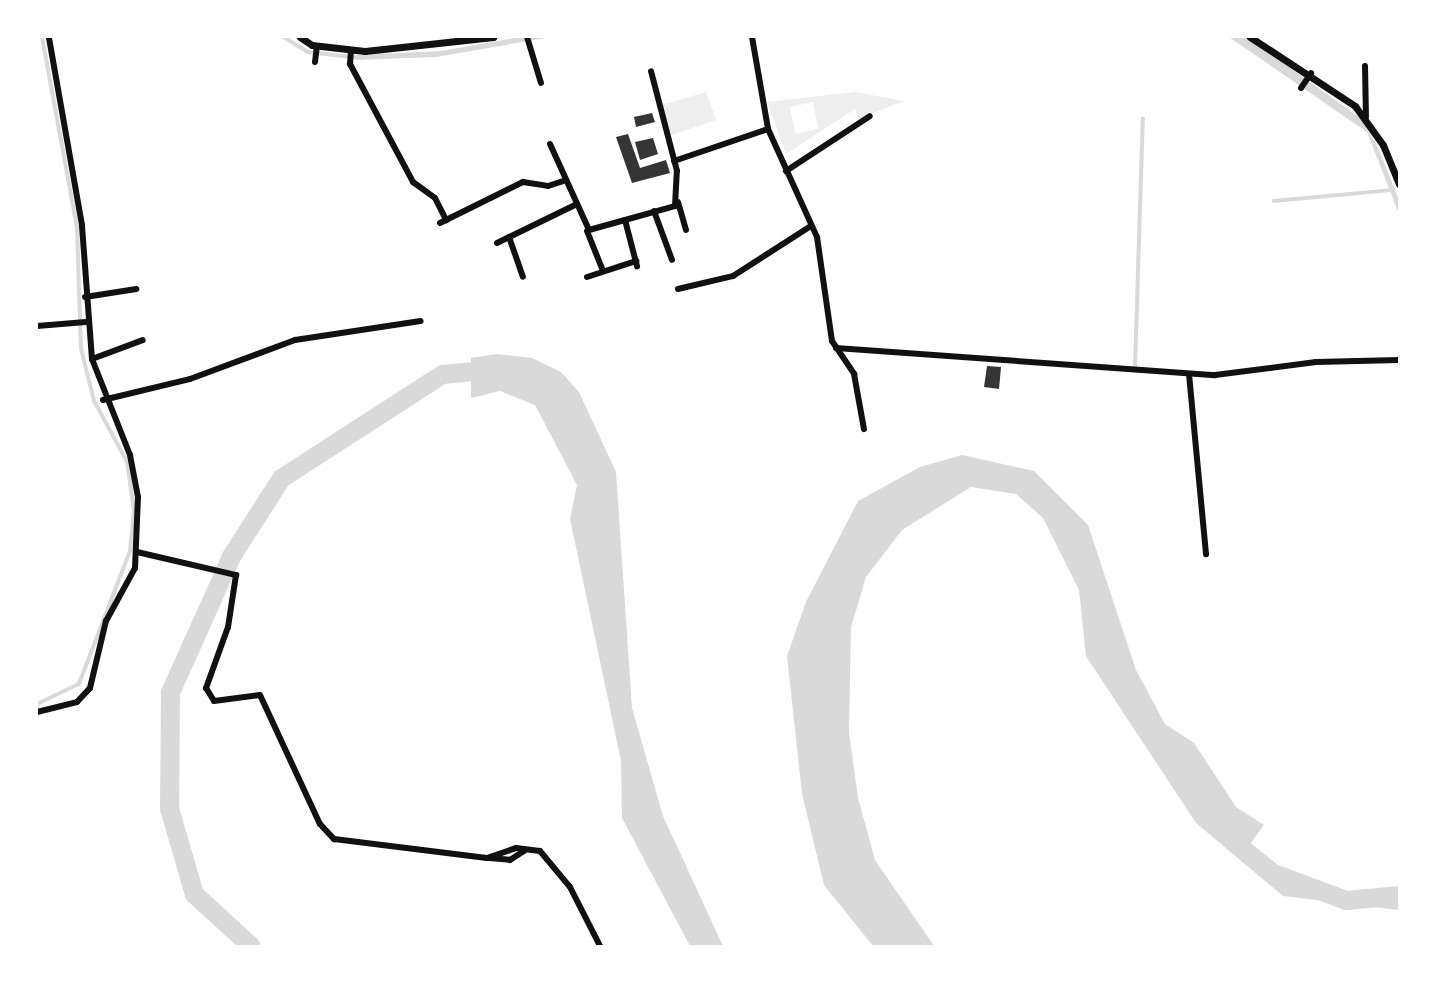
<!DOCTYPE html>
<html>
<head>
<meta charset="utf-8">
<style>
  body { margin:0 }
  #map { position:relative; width:1436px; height:983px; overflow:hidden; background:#fff; font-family:"Crimson Pro",serif }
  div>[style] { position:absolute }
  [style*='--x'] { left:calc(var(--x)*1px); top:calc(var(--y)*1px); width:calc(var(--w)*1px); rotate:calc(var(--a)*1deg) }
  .green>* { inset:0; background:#eee }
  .water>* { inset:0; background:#d9d9d9 }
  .stream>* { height:3.5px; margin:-1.75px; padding:0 1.75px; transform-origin:1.75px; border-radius:1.75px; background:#d9d9d9 }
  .river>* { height:19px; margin:-9.5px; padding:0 9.5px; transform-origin:9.5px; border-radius:9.5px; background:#d9d9d9 }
  .building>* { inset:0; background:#353535 }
  .minor>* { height:6px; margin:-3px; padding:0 3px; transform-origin:3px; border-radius:3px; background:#111 }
  .tertiary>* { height:7px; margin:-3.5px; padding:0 3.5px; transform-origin:3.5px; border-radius:3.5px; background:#111 }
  span { translate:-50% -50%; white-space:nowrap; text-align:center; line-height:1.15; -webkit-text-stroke:7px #fff; paint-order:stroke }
  .frame { position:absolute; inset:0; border:38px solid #fff; pointer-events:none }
</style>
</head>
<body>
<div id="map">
  <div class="green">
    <i style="clip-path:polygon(706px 92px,716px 120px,669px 136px,662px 105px)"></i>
    <i style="clip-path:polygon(evenodd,855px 92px,904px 101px,858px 119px,855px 109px,786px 154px,767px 102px,855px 92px,813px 102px,818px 129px,795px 134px,790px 107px,813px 102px)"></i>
  </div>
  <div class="water">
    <i style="clip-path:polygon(520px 37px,552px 37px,436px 57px,357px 60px,357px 55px,441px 51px)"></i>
    <i style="clip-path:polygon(1229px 37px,1247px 37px,1359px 117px,1377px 145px,1399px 200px,1399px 214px,1367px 132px)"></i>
    <i style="clip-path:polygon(497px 354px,532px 358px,561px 372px,579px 392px,616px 472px,632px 708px,663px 816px,723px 946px,690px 946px,622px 818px,621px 761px,570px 519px,577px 485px,535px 405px,500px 391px,471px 398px,471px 358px)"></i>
    <i style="clip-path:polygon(962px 455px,1034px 471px,1088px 525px,1136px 670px,1165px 724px,1194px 743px,1236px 807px,1264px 825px,1245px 851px,1273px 873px,1346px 900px,1399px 895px,1399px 910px,1283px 896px,1196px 823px,1086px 656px,1079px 590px,1043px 518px,1016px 494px,971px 487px,902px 530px,866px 577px,851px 627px,849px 732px,858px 798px,875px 860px,934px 946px,873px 946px,824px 885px,802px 794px,787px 656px,806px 602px,858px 501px,920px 467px)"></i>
  </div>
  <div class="stream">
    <i style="--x:284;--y:37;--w:28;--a:32"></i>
    <i style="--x:308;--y:52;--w:53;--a:6.5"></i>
    <i style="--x:1274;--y:201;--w:120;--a:-5.3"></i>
    <i style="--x:1135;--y:367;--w:248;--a:-88.2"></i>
    <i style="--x:37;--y:704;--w:47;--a:-25.5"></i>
    <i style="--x:79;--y:684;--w:142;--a:-69"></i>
    <i style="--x:130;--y:551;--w:40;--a:-84.3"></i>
    <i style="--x:134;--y:511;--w:49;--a:-98.1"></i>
    <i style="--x:127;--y:462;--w:69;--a:-118.4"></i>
    <i style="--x:94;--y:401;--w:54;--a:-104"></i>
    <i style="--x:81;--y:349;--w:121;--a:-91.9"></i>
    <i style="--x:77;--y:228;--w:194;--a:-100.4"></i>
  </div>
  <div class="river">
    <i style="--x:1229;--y:838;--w:56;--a:38.5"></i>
    <i style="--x:1273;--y:873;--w:78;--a:20.3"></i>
    <i style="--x:1346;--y:900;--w:53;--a:-5.4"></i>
    <i style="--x:251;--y:946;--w:77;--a:-137.6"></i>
    <i style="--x:194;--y:894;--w:90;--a:-106.2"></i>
    <i style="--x:169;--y:808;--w:116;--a:-89.5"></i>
    <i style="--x:170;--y:692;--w:149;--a:-65.8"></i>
    <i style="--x:231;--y:556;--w:93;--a:-57.3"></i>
    <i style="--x:281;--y:478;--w:192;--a:-32.9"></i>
    <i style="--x:442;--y:374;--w:52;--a:-5.5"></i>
  </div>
  <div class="building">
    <i style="clip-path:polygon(652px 113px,655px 122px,636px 127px,634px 117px)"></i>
    <i style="clip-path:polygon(628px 134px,640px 168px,666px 160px,670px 173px,632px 183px,616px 137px)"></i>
    <i style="clip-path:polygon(653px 138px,658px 154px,640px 160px,635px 142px)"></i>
    <i style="clip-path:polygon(987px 366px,1001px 367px,999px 389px,984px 387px)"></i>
  </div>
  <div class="minor">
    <i style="--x:527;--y:37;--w:48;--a:73.1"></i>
    <i style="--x:752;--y:37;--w:93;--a:80.1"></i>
    <i style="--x:768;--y:129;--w:119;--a:65.6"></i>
    <i style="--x:817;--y:237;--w:105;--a:81.8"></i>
    <i style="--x:832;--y:341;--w:40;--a:56"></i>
    <i style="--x:854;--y:374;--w:56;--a:79.7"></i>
    <i style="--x:351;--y:50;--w:14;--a:94"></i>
    <i style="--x:350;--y:64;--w:134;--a:61.9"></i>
    <i style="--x:413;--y:182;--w:27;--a:36"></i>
    <i style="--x:435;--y:198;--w:25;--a:63"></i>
    <i style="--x:315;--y:62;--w:16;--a:-83"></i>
    <i style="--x:1365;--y:66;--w:51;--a:88.9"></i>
    <i style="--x:1301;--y:88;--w:18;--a:-56"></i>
    <i style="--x:550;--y:144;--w:94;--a:65.6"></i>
    <i style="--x:589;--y:230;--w:89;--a:-15.6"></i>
    <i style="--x:675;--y:206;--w:35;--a:-87"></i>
    <i style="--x:677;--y:171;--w:103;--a:-104.6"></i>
    <i style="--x:674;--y:161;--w:99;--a:-18.8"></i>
    <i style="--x:786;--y:171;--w:100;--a:-33.2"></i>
    <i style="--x:678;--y:202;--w:29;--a:74"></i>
    <i style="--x:654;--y:211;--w:52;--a:69.8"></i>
    <i style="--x:625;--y:220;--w:48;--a:75.4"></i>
    <i style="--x:440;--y:223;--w:93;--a:-26.3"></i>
    <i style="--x:523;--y:182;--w:25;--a:9"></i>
    <i style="--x:548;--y:186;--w:19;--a:-18"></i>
    <i style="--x:587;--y:231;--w:43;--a:68.2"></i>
    <i style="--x:509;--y:237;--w:42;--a:70.7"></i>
    <i style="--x:497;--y:243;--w:89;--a:-26"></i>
    <i style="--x:587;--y:277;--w:52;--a:-18.1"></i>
    <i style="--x:678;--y:289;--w:57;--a:-13.3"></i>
    <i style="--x:733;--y:276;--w:93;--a:-32.7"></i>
    <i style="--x:85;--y:297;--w:52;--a:-8.9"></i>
    <i style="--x:37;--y:326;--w:49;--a:-4.7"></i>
    <i style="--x:836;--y:348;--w:380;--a:4.1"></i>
    <i style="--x:1215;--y:375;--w:102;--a:-7.3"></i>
    <i style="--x:1316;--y:362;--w:83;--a:-1.4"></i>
    <i style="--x:92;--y:359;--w:54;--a:-20.4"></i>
    <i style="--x:1189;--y:374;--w:181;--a:84.6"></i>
    <i style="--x:103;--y:400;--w:89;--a:-13.6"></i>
    <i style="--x:190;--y:379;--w:112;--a:-20.4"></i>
    <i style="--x:295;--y:340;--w:127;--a:-8.6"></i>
    <i style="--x:137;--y:552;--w:102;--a:13.1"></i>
    <i style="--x:236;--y:575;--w:53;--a:98.7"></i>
    <i style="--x:228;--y:627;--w:65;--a:109.8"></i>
    <i style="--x:206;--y:688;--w:15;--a:58"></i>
    <i style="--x:214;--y:701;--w:46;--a:-7.4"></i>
    <i style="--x:260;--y:695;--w:142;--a:65.1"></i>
    <i style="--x:320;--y:824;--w:21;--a:47"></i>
    <i style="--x:334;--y:839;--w:154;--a:7.1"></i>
    <i style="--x:487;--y:858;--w:31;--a:-19"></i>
    <i style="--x:516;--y:848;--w:24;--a:7"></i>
    <i style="--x:540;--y:851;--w:47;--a:50.2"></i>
    <i style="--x:570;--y:887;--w:66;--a:63"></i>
    <i style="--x:37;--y:712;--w:41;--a:-14"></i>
    <i style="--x:77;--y:702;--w:19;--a:-47"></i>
    <i style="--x:90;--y:688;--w:69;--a:-76.6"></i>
    <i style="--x:106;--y:621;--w:60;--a:-61.3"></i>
    <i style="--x:135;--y:568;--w:71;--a:-87.6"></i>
    <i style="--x:138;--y:497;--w:43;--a:-100.8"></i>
    <i style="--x:130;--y:455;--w:103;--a:-111.6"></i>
    <i style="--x:92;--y:359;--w:134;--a:-94.3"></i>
    <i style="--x:82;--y:225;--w:191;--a:-100"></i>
    <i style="--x:489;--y:858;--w:21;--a:5"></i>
    <i style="--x:510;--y:860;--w:17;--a:-33"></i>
  </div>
  <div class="tertiary">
    <i style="--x:300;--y:37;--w:14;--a:34"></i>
    <i style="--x:312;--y:45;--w:53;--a:6.5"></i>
    <i style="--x:365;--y:51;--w:129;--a:-6.2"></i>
    <i style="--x:1250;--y:37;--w:126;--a:33.3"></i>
    <i style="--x:1355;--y:106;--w:48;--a:54.3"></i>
    <i style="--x:1383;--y:145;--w:42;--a:67.7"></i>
  </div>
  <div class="frame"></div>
</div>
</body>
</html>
